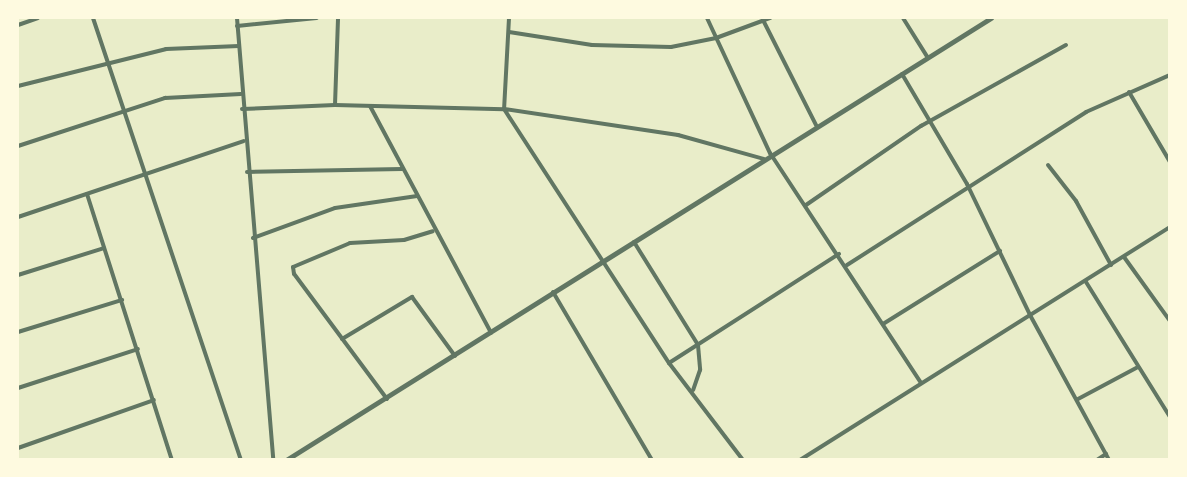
<!DOCTYPE html>
<html>
<head>
<meta charset="utf-8">
<style>
  body { margin:0 }
  #map { position:relative; width:1187px; height:477px; overflow:hidden; background:#e9edc9; font-family:"IBM Plex Sans",sans-serif }
  div>[style] { position:absolute }
  [style*='--x'] { left:calc(var(--x)*1px); top:calc(var(--y)*1px); width:calc(var(--w)*1px); rotate:calc(var(--a)*1deg) }
  .minor>* { height:4px; margin:-2px; padding:0 2px; transform-origin:2px; border-radius:2px; background:#617663 }
  .tertiary>* { height:5px; margin:-2.5px; padding:0 2.5px; transform-origin:2.5px; border-radius:2.5px; background:#617663 }
  span { translate:-50% -50%; white-space:nowrap; text-align:center; line-height:1.15; -webkit-text-stroke:5px #fefae0; paint-order:stroke }
  .frame { position:absolute; inset:0; border:19px solid #fefae0; pointer-events:none }
</style>
</head>
<body>
<div id="map">
  <div class="minor">
    <i style="--x:93;--y:18;--w:466;--a:71.5"></i>
    <i style="--x:237;--y:18;--w:443;--a:85.3"></i>
    <i style="--x:509;--y:18;--w:91;--a:93.1"></i>
    <i style="--x:504;--y:109;--w:303;--a:57"></i>
    <i style="--x:669;--y:363;--w:122;--a:52.7"></i>
    <i style="--x:707;--y:18;--w:149;--a:65"></i>
    <i style="--x:770;--y:153;--w:275;--a:56.7"></i>
    <i style="--x:903;--y:18;--w:47;--a:58"></i>
    <i style="--x:763;--y:20;--w:118;--a:63.2"></i>
    <i style="--x:18;--y:25;--w:21;--a:-19"></i>
    <i style="--x:237;--y:26;--w:80;--a:-5.7"></i>
    <i style="--x:509;--y:32;--w:84;--a:8.9"></i>
    <i style="--x:592;--y:45;--w:79;--a:1.5"></i>
    <i style="--x:671;--y:47;--w:46;--a:-11.3"></i>
    <i style="--x:716;--y:38;--w:58;--a:-20.3"></i>
    <i style="--x:902;--y:74;--w:128;--a:59.4"></i>
    <i style="--x:967;--y:184;--w:145;--a:64.3"></i>
    <i style="--x:1030;--y:315;--w:165;--a:61.4"></i>
    <i style="--x:18;--y:86;--w:153;--a:-14"></i>
    <i style="--x:166;--y:49;--w:73;--a:-2.4"></i>
    <i style="--x:1129;--y:92;--w:81;--a:59.6"></i>
    <i style="--x:335;--y:105;--w:87;--a:-88"></i>
    <i style="--x:370;--y:106;--w:257;--a:61.9"></i>
    <i style="--x:242;--y:109;--w:93;--a:-2.5"></i>
    <i style="--x:335;--y:105;--w:169;--a:1.4"></i>
    <i style="--x:504;--y:109;--w:176;--a:8.5"></i>
    <i style="--x:678;--y:135;--w:89;--a:15.6"></i>
    <i style="--x:18;--y:146;--w:155;--a:-18.1"></i>
    <i style="--x:165;--y:98;--w:76;--a:-3"></i>
    <i style="--x:1048;--y:165;--w:46;--a:52.1"></i>
    <i style="--x:1076;--y:201;--w:73;--a:61.3"></i>
    <i style="--x:247;--y:172;--w:155;--a:-1.1"></i>
    <i style="--x:87;--y:194;--w:279;--a:72.3"></i>
    <i style="--x:806;--y:205;--w:140;--a:-34.5"></i>
    <i style="--x:921;--y:126;--w:166;--a:-29.2"></i>
    <i style="--x:18;--y:217;--w:238;--a:-18.6"></i>
    <i style="--x:253;--y:238;--w:87;--a:-20.1"></i>
    <i style="--x:335;--y:208;--w:83;--a:-8.3"></i>
    <i style="--x:634;--y:242;--w:121;--a:58.1"></i>
    <i style="--x:698;--y:345;--w:25;--a:85"></i>
    <i style="--x:700;--y:370;--w:21;--a:109"></i>
    <i style="--x:1124;--y:257;--w:79;--a:54.3"></i>
    <i style="--x:847;--y:265;--w:284;--a:-32.6"></i>
    <i style="--x:1086;--y:112;--w:92;--a:-23.8"></i>
    <i style="--x:18;--y:275;--w:90;--a:-17.4"></i>
    <i style="--x:1086;--y:282;--w:159;--a:58.1"></i>
    <i style="--x:553;--y:292;--w:195;--a:59.5"></i>
    <i style="--x:883;--y:324;--w:138;--a:-32"></i>
    <i style="--x:18;--y:332;--w:109;--a:-17.1"></i>
    <i style="--x:342;--y:339;--w:82;--a:-31"></i>
    <i style="--x:412;--y:297;--w:73;--a:53.9"></i>
    <i style="--x:669;--y:363;--w:202;--a:-32.7"></i>
    <i style="--x:18;--y:388;--w:126;--a:-18"></i>
    <i style="--x:387;--y:399;--w:156;--a:-126.6"></i>
    <i style="--x:294;--y:274;--w:7;--a:-98"></i>
    <i style="--x:293;--y:267;--w:62;--a:-22.8"></i>
    <i style="--x:350;--y:243;--w:54;--a:-3.2"></i>
    <i style="--x:404;--y:240;--w:30;--a:-17"></i>
    <i style="--x:1078;--y:399;--w:68;--a:-28.1"></i>
    <i style="--x:18;--y:448;--w:144;--a:-19.4"></i>
    <i style="--x:800;--y:460;--w:437;--a:-32.2"></i>
    <i style="--x:1097;--y:460;--w:11;--a:-34"></i>
  </div>
  <div class="tertiary">
    <i style="--x:286;--y:460;--w:832;--a:-32.09"></i>
  </div>
  <div class="frame"></div>
</div>
</body>
</html>
